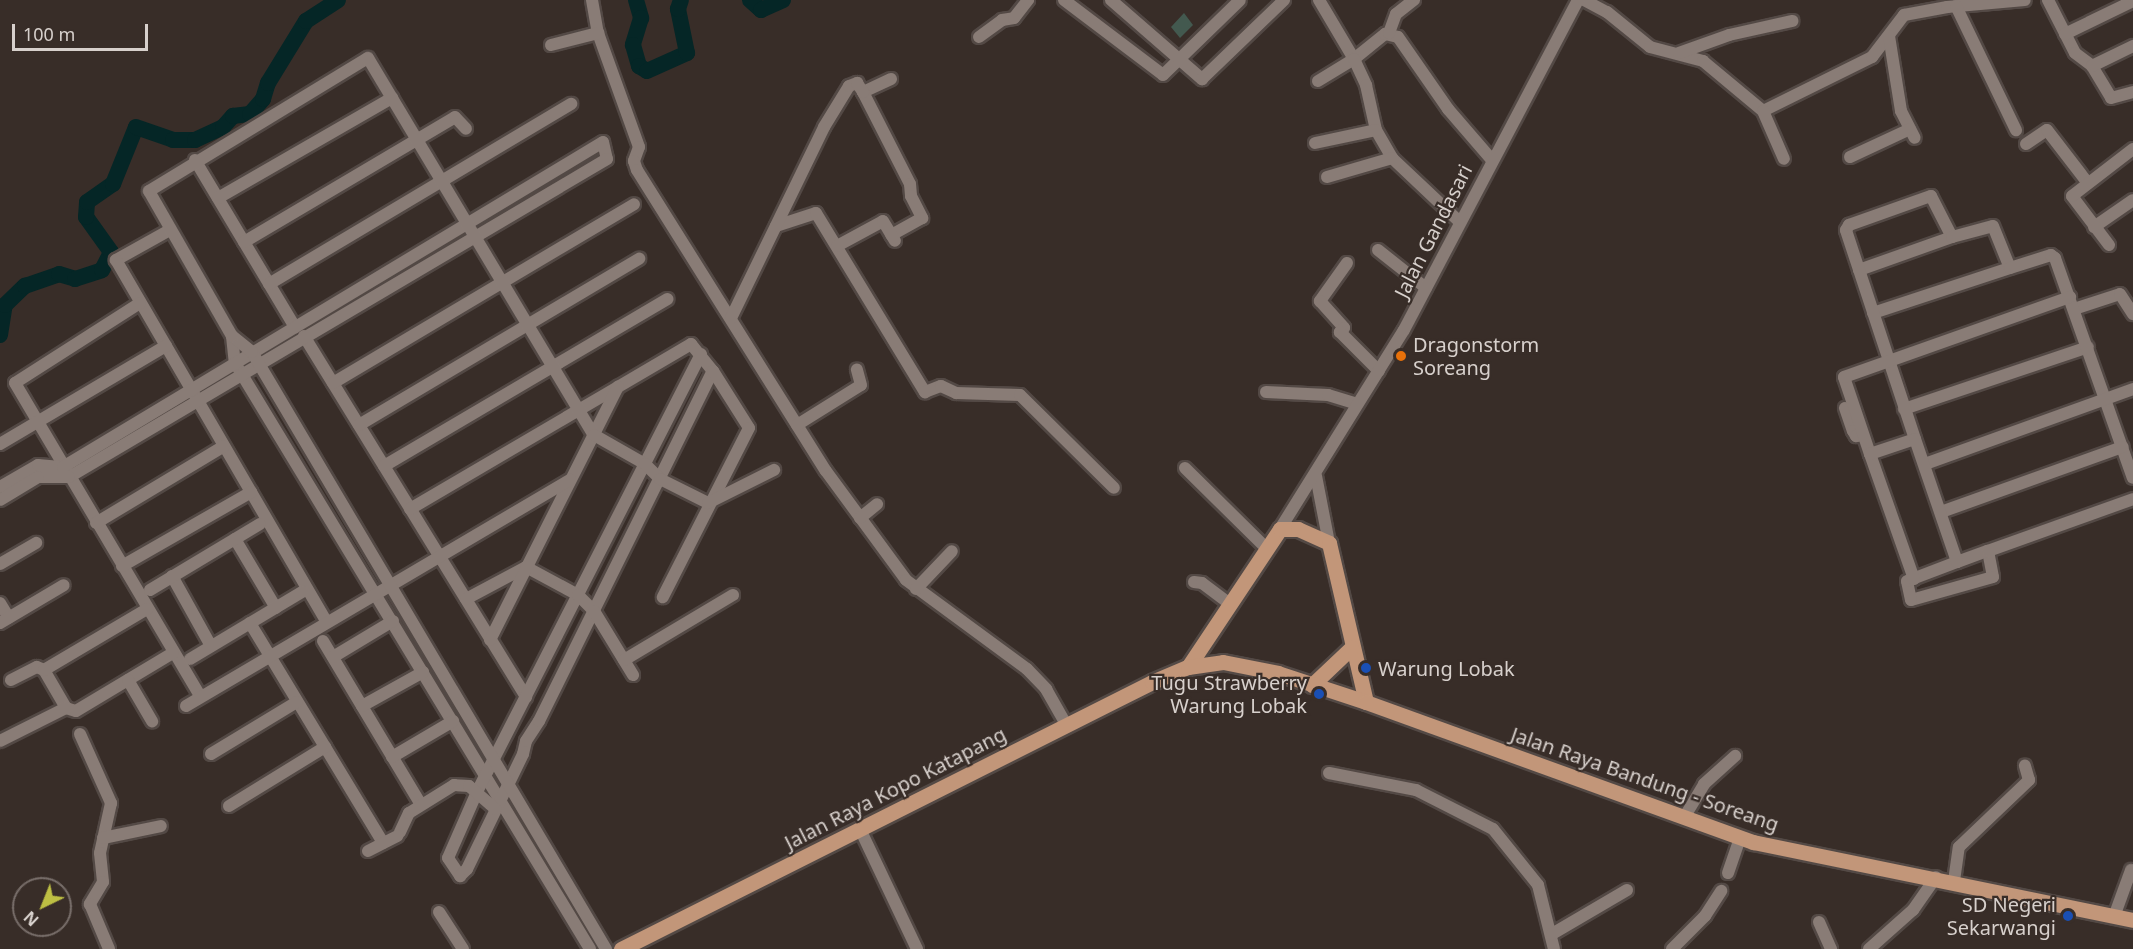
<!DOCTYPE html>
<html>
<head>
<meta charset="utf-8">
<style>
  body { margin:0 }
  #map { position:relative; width:2133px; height:949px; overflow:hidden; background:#382d28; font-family:"Noto Sans",sans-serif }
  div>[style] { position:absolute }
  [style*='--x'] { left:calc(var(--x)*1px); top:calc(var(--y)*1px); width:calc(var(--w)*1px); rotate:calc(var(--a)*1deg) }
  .green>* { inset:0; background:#43594f }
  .river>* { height:16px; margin:-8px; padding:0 8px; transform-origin:8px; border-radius:8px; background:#052626 }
  .roads { filter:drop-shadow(2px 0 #534945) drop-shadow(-2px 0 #534945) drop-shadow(0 2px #534945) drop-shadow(0 -2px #534945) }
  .minor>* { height:12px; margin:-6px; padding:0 6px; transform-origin:6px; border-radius:6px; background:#897c76 }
  .major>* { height:15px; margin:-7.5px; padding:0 7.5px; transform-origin:7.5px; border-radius:7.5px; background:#c29679 }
  .dots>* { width:16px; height:16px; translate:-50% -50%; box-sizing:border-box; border:3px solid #382d28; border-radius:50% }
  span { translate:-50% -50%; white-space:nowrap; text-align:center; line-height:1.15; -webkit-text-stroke:4.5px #382d28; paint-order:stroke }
  .street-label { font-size:20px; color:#d7d0cc }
  .poi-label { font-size:20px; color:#d7d0cc }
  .left { translate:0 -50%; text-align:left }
  .right { translate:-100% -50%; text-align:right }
  .north { position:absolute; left:12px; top:877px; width:60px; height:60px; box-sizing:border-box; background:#382d28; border:2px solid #786e6a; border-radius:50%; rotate:223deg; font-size:16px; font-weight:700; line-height:24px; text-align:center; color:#d7d0cc }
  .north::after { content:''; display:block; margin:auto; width:21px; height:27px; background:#bdbf43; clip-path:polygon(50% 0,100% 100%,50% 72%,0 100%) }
  .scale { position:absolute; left:12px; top:24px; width:136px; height:27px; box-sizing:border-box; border:3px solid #d7d0cc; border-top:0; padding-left:8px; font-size:18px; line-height:21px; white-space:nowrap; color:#d7d0cc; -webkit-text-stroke:4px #382d28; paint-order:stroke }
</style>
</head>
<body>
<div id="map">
  <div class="green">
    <i style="clip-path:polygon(1184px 13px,1193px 25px,1180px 38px,1171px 27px)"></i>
  </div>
  <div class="river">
    <i style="--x:636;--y:0;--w:19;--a:74"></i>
    <i style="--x:641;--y:18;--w:28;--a:107"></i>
    <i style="--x:633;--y:45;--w:22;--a:74"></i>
    <i style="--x:639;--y:66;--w:9;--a:32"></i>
    <i style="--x:647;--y:71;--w:44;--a:-24.2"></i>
    <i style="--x:687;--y:53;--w:45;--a:-101.6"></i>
    <i style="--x:678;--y:9;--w:9;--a:-72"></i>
    <i style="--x:750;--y:0;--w:15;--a:42"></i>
    <i style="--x:761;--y:10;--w:24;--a:-24"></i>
    <i style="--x:0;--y:335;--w:30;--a:-81"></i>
    <i style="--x:5;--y:305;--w:28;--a:-44"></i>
    <i style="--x:25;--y:286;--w:36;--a:-19"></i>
    <i style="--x:59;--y:274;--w:17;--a:17"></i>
    <i style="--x:75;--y:279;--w:28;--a:-18"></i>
    <i style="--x:102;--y:270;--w:20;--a:-63"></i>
    <i style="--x:111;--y:252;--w:43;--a:-125.5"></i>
    <i style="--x:86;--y:217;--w:15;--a:-86"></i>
    <i style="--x:87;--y:202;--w:32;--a:-35"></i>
    <i style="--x:113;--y:184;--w:61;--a:-68"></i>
    <i style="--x:136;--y:127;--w:39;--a:19"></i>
    <i style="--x:173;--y:140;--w:22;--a:0"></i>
    <i style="--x:195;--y:140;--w:31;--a:-25"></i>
    <i style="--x:223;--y:127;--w:15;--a:-48"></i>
    <i style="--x:233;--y:116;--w:17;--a:-7"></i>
    <i style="--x:250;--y:114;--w:20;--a:-49"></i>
    <i style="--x:263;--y:99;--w:17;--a:-73"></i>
    <i style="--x:268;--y:83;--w:73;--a:-58.5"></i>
    <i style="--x:306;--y:21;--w:38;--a:-33"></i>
  </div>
  <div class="roads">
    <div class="minor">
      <i style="--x:592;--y:0;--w:34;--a:80"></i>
      <i style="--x:598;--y:33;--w:121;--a:70.2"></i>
      <i style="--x:639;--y:147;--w:15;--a:110"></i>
      <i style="--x:634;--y:161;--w:9;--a:72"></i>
      <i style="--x:637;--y:170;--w:355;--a:57.9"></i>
      <i style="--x:826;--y:471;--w:135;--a:53.7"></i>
      <i style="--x:906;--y:580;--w:150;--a:36.3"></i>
      <i style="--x:1027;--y:669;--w:28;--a:46"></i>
      <i style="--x:1046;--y:689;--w:43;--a:60.4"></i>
      <i style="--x:1064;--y:0;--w:124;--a:37.1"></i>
      <i style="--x:1163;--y:75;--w:107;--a:-44.2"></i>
      <i style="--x:1111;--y:0;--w:121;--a:41"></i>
      <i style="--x:1202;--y:79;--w:114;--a:-43.9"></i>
      <i style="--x:1319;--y:0;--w:69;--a:59.3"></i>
      <i style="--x:1354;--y:59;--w:40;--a:-39"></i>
      <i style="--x:1385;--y:34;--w:13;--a:13"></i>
      <i style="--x:1398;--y:37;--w:88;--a:55.2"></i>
      <i style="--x:1448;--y:109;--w:67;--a:49.2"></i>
      <i style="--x:1584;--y:0;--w:26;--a:28"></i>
      <i style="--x:1607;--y:12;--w:55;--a:39.1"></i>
      <i style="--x:1650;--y:47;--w:55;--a:14.8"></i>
      <i style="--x:1703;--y:61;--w:78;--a:39.8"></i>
      <i style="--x:1763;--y:111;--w:122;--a:-26.4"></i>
      <i style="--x:1872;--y:57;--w:53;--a:-52.7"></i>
      <i style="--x:1904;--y:15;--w:44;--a:-10.5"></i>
      <i style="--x:1947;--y:7;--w:78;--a:-5.1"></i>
      <i style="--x:2048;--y:0;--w:59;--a:63"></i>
      <i style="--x:2075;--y:53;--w:21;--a:37"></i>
      <i style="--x:2092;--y:66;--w:37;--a:59"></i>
      <i style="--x:2111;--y:98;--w:23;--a:-15"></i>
      <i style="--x:1956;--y:6;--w:138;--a:64.2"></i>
      <i style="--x:1389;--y:33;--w:20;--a:-70"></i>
      <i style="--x:1396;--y:14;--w:23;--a:-38"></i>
      <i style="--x:2065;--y:34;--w:76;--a:-25.9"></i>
      <i style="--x:1889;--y:36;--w:76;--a:80.9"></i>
      <i style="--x:1901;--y:111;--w:30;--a:63"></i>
      <i style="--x:979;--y:37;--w:29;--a:-36"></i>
      <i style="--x:1002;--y:20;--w:12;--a:-9"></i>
      <i style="--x:1014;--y:18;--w:23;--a:-52"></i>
      <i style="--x:551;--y:45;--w:49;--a:-14.3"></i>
      <i style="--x:1679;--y:53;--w:53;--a:-19.8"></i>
      <i style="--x:1729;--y:35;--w:65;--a:-12.5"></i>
      <i style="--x:2092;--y:66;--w:46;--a:-26"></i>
      <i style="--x:891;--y:79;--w:31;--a:155"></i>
      <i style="--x:863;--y:92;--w:103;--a:62.9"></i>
      <i style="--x:910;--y:184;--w:12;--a:85"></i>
      <i style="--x:911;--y:196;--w:25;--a:63"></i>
      <i style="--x:922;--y:218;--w:35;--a:151"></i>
      <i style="--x:1318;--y:81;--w:42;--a:-31.4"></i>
      <i style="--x:1354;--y:59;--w:29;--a:65"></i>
      <i style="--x:1366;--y:85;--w:46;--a:77.5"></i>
      <i style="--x:1376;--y:130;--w:32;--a:60"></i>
      <i style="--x:1392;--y:158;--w:93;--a:43.3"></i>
      <i style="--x:1763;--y:111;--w:52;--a:66.4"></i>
      <i style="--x:1315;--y:143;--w:62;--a:-12"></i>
      <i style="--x:2026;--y:144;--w:25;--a:-34"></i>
      <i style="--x:2047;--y:130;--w:66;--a:52.4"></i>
      <i style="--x:1850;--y:157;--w:66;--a:-25"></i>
      <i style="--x:195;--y:160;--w:195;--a:59.1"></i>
      <i style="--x:1327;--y:177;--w:68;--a:-16.3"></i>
      <i style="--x:218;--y:198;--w:201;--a:-29.9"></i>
      <i style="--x:776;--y:226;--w:42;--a:-18"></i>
      <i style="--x:816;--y:213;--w:210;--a:58.7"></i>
      <i style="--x:925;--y:392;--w:17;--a:-21"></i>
      <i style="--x:941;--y:386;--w:17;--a:25"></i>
      <i style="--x:956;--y:393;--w:64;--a:1.8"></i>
      <i style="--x:1020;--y:395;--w:132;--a:44.7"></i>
      <i style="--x:2094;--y:227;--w:47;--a:-34.7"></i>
      <i style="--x:168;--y:231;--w:60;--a:150.9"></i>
      <i style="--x:116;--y:260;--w:418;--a:59.8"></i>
      <i style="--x:244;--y:242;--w:245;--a:-30.6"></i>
      <i style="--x:455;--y:117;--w:16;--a:47"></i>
      <i style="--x:2109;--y:245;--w:61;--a:-127.1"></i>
      <i style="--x:2072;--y:196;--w:77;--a:-37.6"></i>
      <i style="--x:837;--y:246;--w:52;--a:-28.5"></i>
      <i style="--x:883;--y:221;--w:23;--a:59"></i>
      <i style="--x:1378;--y:250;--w:61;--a:38.4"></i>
      <i style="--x:1347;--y:263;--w:47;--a:125.4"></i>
      <i style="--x:1320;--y:301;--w:36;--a:48"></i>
      <i style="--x:1344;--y:328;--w:6;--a:135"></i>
      <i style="--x:1340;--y:332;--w:55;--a:45"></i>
      <i style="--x:1859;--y:270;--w:99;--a:-19.5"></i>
      <i style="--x:269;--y:284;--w:352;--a:-30.8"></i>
      <i style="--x:140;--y:303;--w:148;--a:147.4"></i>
      <i style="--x:15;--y:383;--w:364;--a:59.4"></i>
      <i style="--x:2074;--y:309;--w:48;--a:-18.1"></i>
      <i style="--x:2120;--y:294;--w:24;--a:57"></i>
      <i style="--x:1873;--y:313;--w:144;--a:-18.2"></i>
      <i style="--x:731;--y:318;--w:212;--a:-64"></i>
      <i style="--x:824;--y:127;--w:48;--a:-58.6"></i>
      <i style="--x:849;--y:86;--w:9;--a:-21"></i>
      <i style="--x:857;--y:83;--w:11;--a:56"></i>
      <i style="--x:232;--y:336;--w:27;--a:84"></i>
      <i style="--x:235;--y:363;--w:685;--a:58.79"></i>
      <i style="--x:304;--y:336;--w:424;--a:58.4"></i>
      <i style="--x:701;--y:354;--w:492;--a:117.1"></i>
      <i style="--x:477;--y:792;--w:72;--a:113.7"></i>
      <i style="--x:448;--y:858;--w:22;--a:56"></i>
      <i style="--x:460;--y:876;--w:10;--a:-45"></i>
      <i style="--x:467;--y:869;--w:128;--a:-64"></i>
      <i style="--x:523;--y:754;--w:13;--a:-77"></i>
      <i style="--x:526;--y:741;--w:24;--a:-57"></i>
      <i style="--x:539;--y:721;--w:391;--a:-63.6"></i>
      <i style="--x:333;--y:383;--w:350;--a:-30.7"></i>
      <i style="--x:1266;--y:392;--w:62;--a:2.8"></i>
      <i style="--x:1328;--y:395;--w:30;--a:17"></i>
      <i style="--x:1845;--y:408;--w:24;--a:71"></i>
      <i style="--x:1853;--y:431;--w:6;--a:59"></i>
      <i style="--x:1856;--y:436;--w:7;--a:-8"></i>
      <i style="--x:1904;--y:409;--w:194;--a:-18.6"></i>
      <i style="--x:359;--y:425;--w:326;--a:-30.7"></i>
      <i style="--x:797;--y:425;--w:75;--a:-32"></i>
      <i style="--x:861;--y:385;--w:16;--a:-105"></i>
      <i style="--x:1915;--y:439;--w:220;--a:-108.3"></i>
      <i style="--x:1846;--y:230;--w:6;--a:-59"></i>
      <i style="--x:1849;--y:225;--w:87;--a:-19.5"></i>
      <i style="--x:1931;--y:196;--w:46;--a:62.9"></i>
      <i style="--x:1952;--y:237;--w:42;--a:-15"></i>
      <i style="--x:1993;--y:226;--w:45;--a:68"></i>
      <i style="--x:2010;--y:268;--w:43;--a:-17.6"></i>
      <i style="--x:2051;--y:255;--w:5;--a:37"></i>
      <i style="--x:2055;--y:258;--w:233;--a:70.5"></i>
      <i style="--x:0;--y:444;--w:193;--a:-30.6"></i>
      <i style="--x:1870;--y:454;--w:81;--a:-108.7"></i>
      <i style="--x:1844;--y:377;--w:240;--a:-19.5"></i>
      <i style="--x:1925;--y:464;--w:221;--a:-19.8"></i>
      <i style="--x:384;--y:466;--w:329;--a:-30.5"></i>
      <i style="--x:1185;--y:468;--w:115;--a:44.6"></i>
      <i style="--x:1316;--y:476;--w:68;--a:79"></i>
      <i style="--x:0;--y:487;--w:44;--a:-30.1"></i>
      <i style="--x:38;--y:465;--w:25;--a:5"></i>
      <i style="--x:63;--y:467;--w:630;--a:-31.04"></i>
      <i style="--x:603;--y:142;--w:17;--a:77"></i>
      <i style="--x:607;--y:159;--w:625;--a:149.41"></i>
      <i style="--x:69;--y:477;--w:31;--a:180"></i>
      <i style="--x:38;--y:477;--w:44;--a:148.8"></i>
      <i style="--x:410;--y:509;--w:326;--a:-30.4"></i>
      <i style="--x:691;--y:344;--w:35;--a:51"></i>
      <i style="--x:713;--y:371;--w:67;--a:57.7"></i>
      <i style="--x:749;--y:428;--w:190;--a:117"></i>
      <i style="--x:1941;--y:512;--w:193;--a:-19.7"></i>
      <i style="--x:860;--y:518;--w:22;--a:-39"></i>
      <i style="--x:96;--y:523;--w:149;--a:-31"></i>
      <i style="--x:1280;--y:529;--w:234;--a:-58.1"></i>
      <i style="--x:1404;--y:330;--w:373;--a:-62.2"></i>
      <i style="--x:235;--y:539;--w:80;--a:59.3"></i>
      <i style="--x:1988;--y:551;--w:26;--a:79"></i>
      <i style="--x:1993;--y:577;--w:85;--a:164.3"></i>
      <i style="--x:1911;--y:600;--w:19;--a:-102"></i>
      <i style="--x:1907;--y:581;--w:53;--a:-20.8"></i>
      <i style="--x:1957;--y:562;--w:33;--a:-20"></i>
      <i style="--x:1988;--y:551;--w:154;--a:-19.7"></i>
      <i style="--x:0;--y:564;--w:42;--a:-30.3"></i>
      <i style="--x:122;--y:566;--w:149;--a:-29.8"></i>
      <i style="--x:172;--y:576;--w:80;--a:60.9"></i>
      <i style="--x:1914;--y:579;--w:133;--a:-109.4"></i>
      <i style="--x:1870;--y:454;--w:47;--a:-18.4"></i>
      <i style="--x:1915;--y:439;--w:130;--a:71.1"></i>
      <i style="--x:1194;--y:582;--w:8;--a:7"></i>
      <i style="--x:1202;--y:583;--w:35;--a:37"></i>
      <i style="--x:916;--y:589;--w:52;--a:-46.5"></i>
      <i style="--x:150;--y:590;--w:128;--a:-31"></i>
      <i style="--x:466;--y:599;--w:68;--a:-28.1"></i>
      <i style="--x:526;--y:567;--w:59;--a:28.3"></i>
      <i style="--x:578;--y:595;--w:23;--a:45"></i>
      <i style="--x:594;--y:611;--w:75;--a:58.6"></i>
      <i style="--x:0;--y:603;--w:17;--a:59"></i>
      <i style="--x:0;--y:623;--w:74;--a:-30.7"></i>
      <i style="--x:250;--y:623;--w:257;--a:58.8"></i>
      <i style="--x:490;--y:640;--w:284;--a:-63.2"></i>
      <i style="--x:323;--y:641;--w:189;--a:59.1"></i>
      <i style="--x:333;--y:657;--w:70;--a:-31"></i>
      <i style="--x:190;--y:659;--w:131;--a:-30.9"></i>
      <i style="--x:624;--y:660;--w:127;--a:-30.8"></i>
      <i style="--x:44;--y:670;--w:44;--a:59.9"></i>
      <i style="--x:66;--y:708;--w:10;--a:17"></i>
      <i style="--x:76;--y:711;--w:113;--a:-30.9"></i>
      <i style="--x:11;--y:680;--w:29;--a:-27"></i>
      <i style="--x:37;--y:667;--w:8;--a:23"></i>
      <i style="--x:44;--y:670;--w:120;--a:-30.6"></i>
      <i style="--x:128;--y:680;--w:48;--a:59.7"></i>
      <i style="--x:186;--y:706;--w:446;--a:-30.5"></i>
      <i style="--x:362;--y:706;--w:70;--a:-29.1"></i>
      <i style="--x:80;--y:734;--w:76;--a:65.8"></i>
      <i style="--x:111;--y:803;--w:51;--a:102.4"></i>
      <i style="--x:100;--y:853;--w:29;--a:84"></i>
      <i style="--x:103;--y:882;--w:26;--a:121"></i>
      <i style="--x:90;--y:904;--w:49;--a:67.1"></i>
      <i style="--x:0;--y:741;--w:74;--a:-26.6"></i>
      <i style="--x:211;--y:754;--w:100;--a:-31.2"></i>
      <i style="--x:392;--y:757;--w:71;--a:-30.5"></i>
      <i style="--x:1329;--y:773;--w:89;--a:11.1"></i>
      <i style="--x:1416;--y:790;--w:86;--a:26.9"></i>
      <i style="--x:1493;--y:829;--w:72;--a:51.2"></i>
      <i style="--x:1538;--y:885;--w:66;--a:76"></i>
      <i style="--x:229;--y:806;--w:113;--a:-31.6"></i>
      <i style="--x:1685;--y:816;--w:37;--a:-59"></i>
      <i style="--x:1704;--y:784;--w:42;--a:-42.1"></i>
      <i style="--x:860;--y:829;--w:133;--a:64.6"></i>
      <i style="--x:400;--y:832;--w:21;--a:-65"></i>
      <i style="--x:409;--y:813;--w:53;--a:-31.9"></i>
      <i style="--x:454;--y:785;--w:15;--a:4"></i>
      <i style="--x:469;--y:786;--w:35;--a:41"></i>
      <i style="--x:103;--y:838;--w:59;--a:-11.7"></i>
      <i style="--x:368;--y:851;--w:33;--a:-27"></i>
      <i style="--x:1728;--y:873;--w:37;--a:-71"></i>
      <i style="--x:1954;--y:881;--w:34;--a:-82"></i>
      <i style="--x:1959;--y:847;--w:97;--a:-43.7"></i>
      <i style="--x:2029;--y:780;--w:15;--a:-106"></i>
      <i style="--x:439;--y:912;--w:44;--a:57"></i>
      <i style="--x:2115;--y:914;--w:47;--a:-70"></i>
      <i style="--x:1819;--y:922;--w:30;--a:66"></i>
      <i style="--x:1552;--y:934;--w:87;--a:-30.4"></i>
      <i style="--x:606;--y:949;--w:694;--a:-120.67"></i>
      <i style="--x:252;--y:352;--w:26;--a:-141"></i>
      <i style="--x:232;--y:336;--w:167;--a:-119.8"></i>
      <i style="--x:149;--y:191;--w:256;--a:-31.3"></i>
      <i style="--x:368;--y:58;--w:440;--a:59.1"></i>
      <i style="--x:594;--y:435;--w:59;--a:29.6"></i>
      <i style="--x:645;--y:464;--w:21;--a:45"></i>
      <i style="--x:660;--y:479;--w:54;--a:26.6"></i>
      <i style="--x:708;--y:503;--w:74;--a:-26.6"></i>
      <i style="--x:1672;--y:949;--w:47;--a:-45"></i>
      <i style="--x:1705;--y:916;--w:30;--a:-57"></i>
      <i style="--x:1869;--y:949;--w:59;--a:-41.6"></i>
      <i style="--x:1913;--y:910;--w:40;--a:-55.1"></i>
    </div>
    <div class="major">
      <i style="--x:1188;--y:667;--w:166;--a:-56.3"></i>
      <i style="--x:1280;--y:529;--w:18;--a:0"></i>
      <i style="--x:1298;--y:529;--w:34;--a:24"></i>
      <i style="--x:1329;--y:543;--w:163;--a:76.9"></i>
      <i style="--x:1312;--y:685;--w:54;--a:-43.5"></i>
      <i style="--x:621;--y:949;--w:594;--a:-26.69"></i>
      <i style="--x:1152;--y:682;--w:39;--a:-23"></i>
      <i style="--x:1188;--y:667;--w:35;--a:-8"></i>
      <i style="--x:1223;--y:662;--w:56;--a:11.3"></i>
      <i style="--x:1278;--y:673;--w:93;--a:18.2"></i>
      <i style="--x:1366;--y:702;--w:412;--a:19.9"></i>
      <i style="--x:1753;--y:842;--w:388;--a:11.6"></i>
    </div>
  </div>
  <div class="dots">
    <i style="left:1401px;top:356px;background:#e8710a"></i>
    <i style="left:1366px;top:668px;background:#1a4fb4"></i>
    <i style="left:1319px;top:694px;background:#1a4fb4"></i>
    <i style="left:2068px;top:916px;background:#1a4fb4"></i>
  </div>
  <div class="street-label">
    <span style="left:1433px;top:231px;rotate:-63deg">Jalan Gandasari</span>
    <span style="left:1645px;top:779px;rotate:19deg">Jalan Raya Bandung - Soreang</span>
    <span style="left:895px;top:788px;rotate:-27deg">Jalan Raya Kopo Katapang</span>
  </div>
  <div class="poi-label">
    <span class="left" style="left:1413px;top:356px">Dragonstorm<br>Soreang</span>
    <span class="left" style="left:1378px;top:668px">Warung Lobak</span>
    <span class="right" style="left:1307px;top:694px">Tugu Strawberry<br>Warung Lobak</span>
    <span class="right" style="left:2056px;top:916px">SD Negeri<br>Sekarwangi</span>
  </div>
  <div class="north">N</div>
  <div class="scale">100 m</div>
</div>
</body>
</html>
